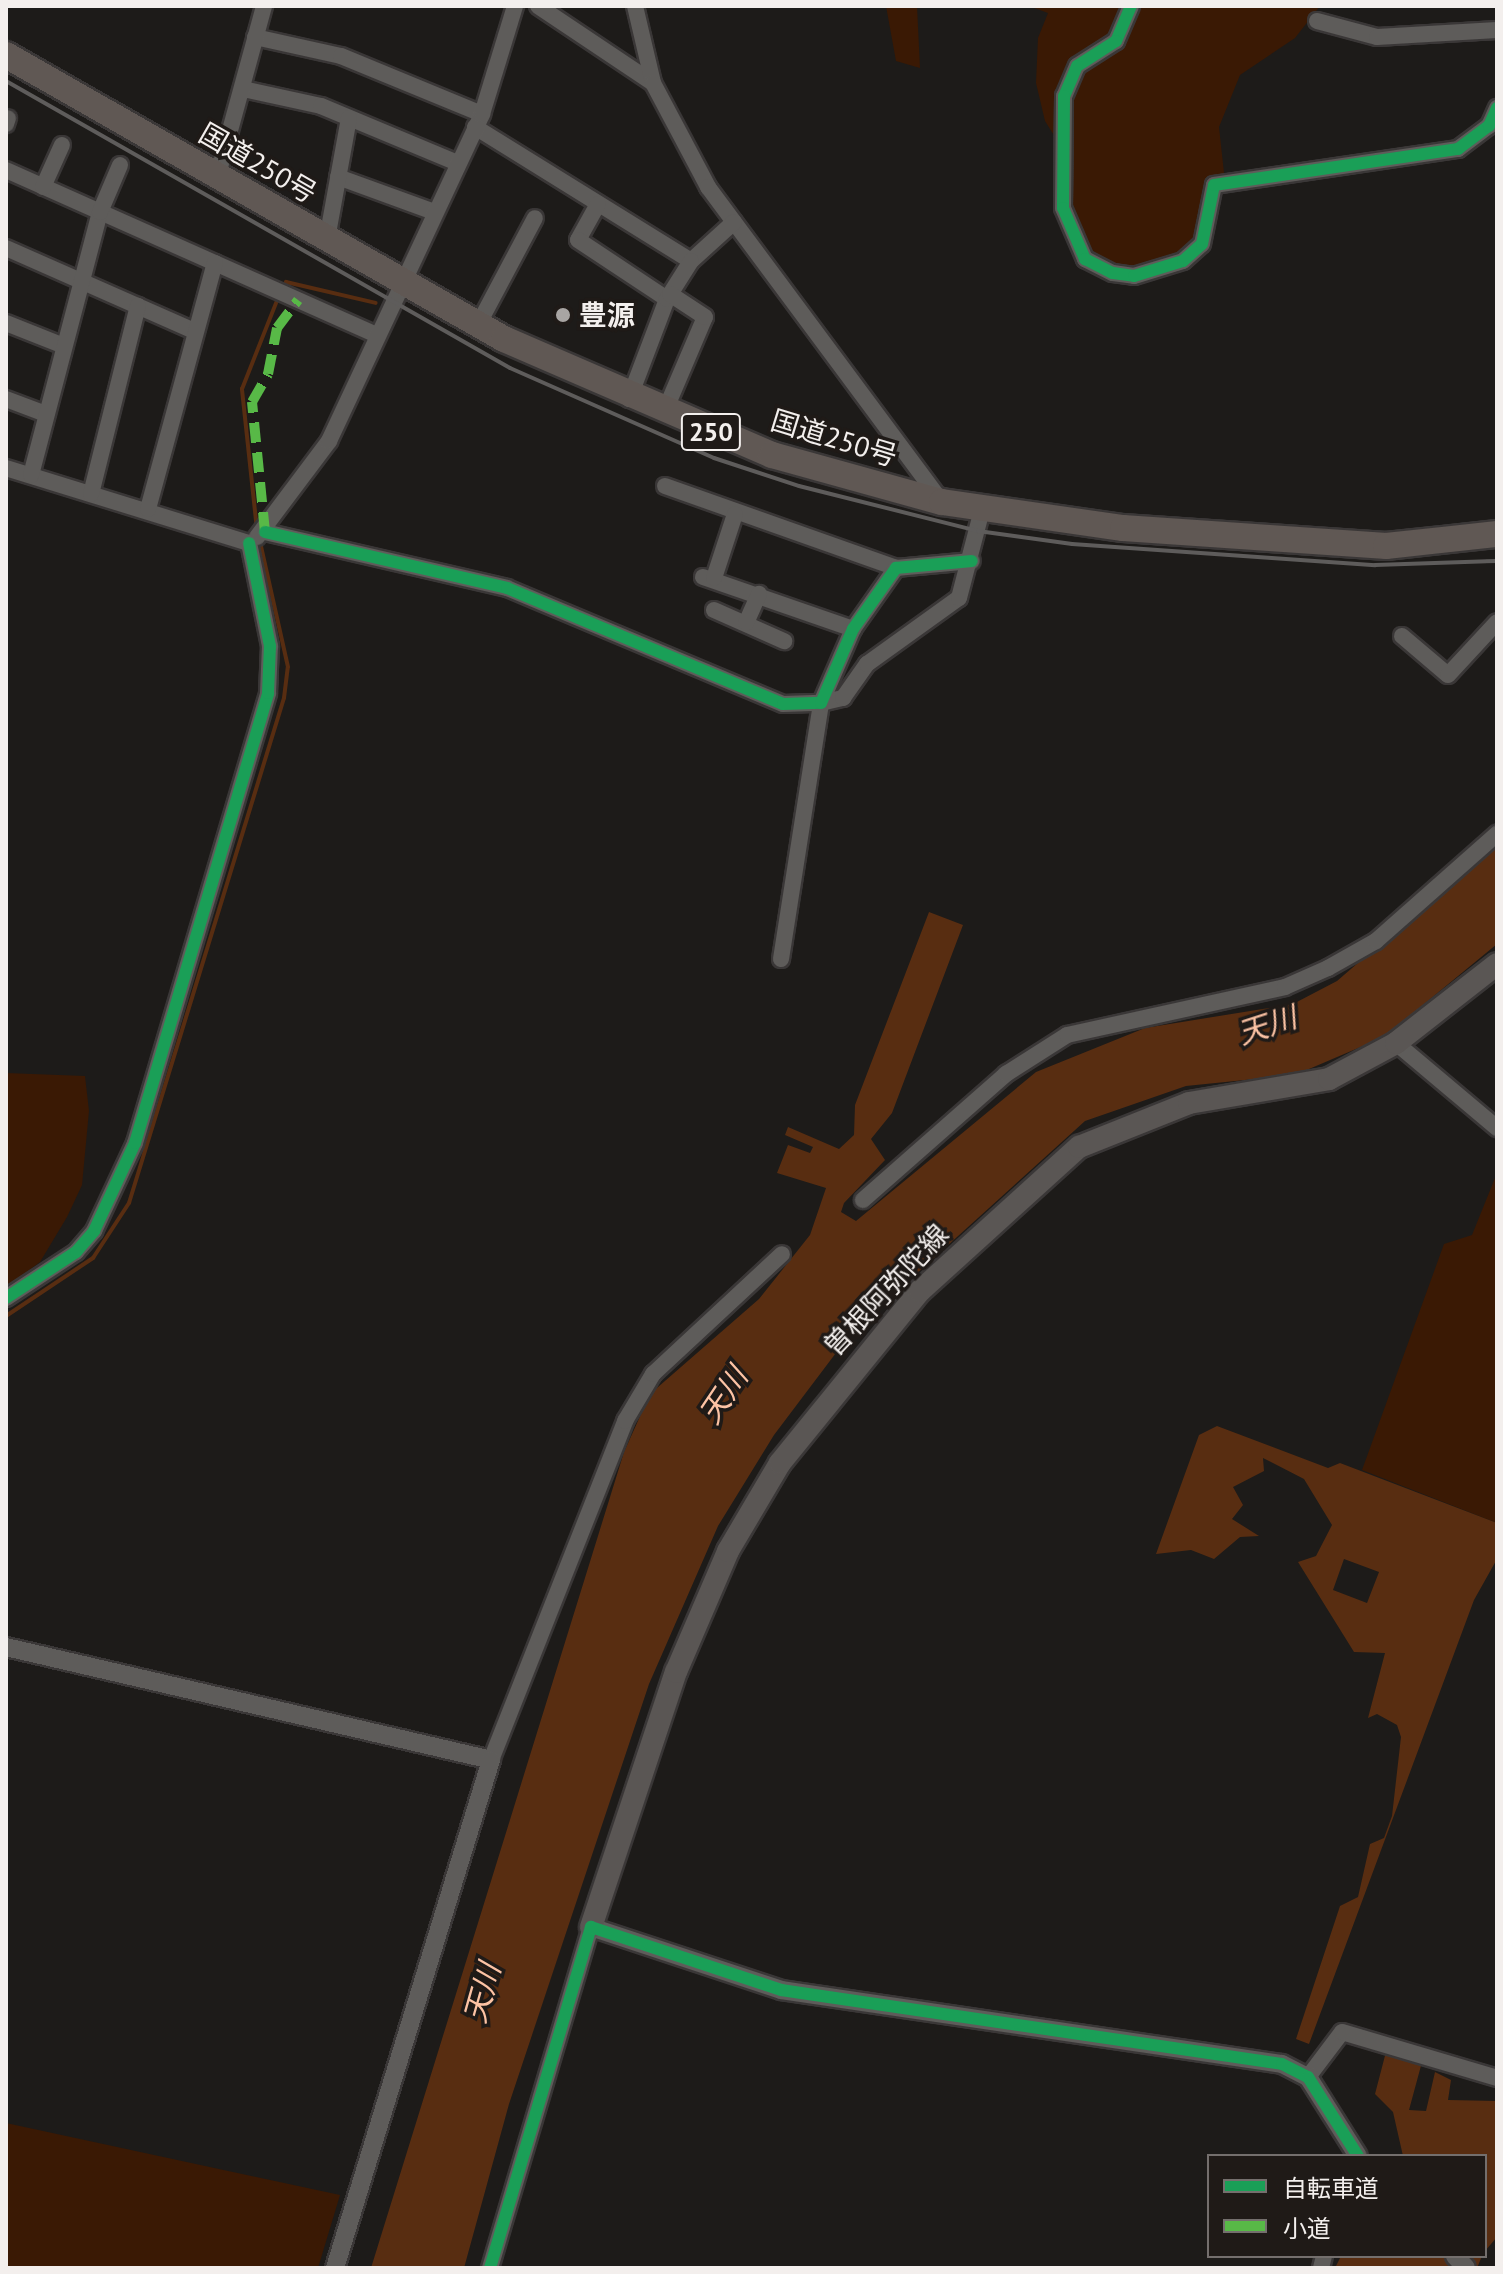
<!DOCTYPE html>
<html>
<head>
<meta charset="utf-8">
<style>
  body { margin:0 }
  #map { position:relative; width:1503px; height:2274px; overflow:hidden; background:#1d1b19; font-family:"PT Sans","Noto Sans JP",sans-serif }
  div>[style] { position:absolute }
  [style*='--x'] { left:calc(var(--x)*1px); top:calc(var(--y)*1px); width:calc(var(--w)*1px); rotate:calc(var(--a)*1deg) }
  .green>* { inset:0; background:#3a1904 }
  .water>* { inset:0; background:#582d11 }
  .stream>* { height:4px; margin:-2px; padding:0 2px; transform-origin:2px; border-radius:2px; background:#582d11 }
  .roads { filter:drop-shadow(2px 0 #3a3737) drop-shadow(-2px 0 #3a3737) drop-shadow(0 2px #3a3737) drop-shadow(0 -2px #3a3737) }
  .minor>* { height:16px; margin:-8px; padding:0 8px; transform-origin:8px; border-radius:8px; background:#5e5c5a }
  .tertiary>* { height:18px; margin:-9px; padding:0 9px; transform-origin:9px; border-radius:9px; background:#5e5c5a }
  .secondary>* { height:22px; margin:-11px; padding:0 11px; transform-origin:11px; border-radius:11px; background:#5a5654 }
  .trunk>* { height:26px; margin:-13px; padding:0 13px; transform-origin:13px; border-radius:13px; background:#605854 }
  .rail>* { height:4px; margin:-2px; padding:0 2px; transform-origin:2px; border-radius:2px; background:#5e5c5b }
  .quiet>* { height:10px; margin-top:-5px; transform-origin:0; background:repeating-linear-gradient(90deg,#58b947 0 20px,transparent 0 30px) }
  .cycleway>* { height:12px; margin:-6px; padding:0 6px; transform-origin:6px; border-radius:6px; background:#1a9f57 }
  .dots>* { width:22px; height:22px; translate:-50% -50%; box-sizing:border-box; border:4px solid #1f1a17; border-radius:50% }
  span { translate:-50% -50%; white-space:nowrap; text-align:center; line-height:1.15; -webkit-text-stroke:7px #1f1a17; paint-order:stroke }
  .shield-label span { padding:2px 6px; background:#1f1a17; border:2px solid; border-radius:6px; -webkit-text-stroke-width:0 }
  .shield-label { font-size:26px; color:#f3efed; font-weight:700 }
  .street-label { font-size:28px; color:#f3efed }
  .poi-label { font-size:28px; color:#f3efed; font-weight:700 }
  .left { translate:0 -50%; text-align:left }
  .water-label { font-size:30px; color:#fdc3a4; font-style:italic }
  .frame { position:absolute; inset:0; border:8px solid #f3efed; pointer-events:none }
  .legend { position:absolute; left:1207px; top:2154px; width:280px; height:104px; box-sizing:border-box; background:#1f1a17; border:2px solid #746f6d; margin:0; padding:10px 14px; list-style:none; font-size:24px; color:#f3efed }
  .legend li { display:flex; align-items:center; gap:16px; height:40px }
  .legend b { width:40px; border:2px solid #746f6d }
</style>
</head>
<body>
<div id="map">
  <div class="green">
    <i style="clip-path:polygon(886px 6px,917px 6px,920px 68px,896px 61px)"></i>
    <i style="clip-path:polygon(1029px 6px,1320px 6px,1295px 38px,1240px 75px,1219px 127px,1225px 182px,1204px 237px,1189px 252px,1124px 274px,1085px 245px,1069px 201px,1067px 156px,1045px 121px,1036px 83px,1038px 38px,1048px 13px)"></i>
    <i style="clip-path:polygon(6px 1073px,85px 1076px,89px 1111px,82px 1185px,67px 1217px,40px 1262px,6px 1287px)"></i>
    <i style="clip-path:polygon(1497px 1173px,1497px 1523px,1362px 1470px,1444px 1244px,1472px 1235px)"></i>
    <i style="clip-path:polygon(6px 2123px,340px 2195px,318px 2268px,6px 2268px)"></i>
  </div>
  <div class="water">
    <i style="clip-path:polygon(1497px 843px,1497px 944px,1384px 1037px,1295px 1075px,1186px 1086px,1085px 1121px,851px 1333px,774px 1435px,718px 1526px,649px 1684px,509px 2104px,464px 2268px,371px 2268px,624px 1452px,650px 1394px,759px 1299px,810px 1235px,826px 1188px,777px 1173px,788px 1145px,810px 1153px,813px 1147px,785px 1135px,788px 1127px,839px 1149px,854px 1135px,855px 1105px,929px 912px,963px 925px,892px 1113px,871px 1139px,885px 1160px,844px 1203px,841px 1212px,856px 1221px,1036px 1072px,1145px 1028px,1293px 1004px,1337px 981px)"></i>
    <i style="clip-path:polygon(evenodd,1217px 1426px,1328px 1468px,1340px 1463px,1497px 1523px,1497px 1559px,1474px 1600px,1309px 2044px,1296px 2039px,1340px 1906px,1358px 1897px,1370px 1844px,1384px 1838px,1392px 1816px,1401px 1737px,1397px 1725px,1377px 1714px,1368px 1718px,1385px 1653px,1354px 1652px,1298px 1562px,1316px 1556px,1332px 1525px,1304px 1479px,1263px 1458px,1264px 1471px,1233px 1487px,1243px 1505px,1232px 1519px,1259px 1536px,1240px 1537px,1214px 1559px,1191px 1550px,1156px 1554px,1199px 1435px,1217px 1426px,1344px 1559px,1379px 1572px,1367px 1603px,1333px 1590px,1344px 1559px)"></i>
    <i style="clip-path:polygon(1387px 2048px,1422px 2062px,1409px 2110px,1426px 2111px,1435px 2072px,1451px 2080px,1448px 2100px,1497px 2101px,1497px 2237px,1485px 2251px,1485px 2156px,1403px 2156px,1393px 2112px,1375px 2094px)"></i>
    <i style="clip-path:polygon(1341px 2256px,1482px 2256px,1477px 2268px,1335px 2268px)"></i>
  </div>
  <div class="stream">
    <i style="--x:282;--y:291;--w:10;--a:-66"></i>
    <i style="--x:286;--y:282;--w:92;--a:13.1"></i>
    <i style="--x:257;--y:530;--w:142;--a:-96.1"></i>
    <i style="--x:242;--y:389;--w:98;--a:-68.4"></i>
    <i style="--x:6;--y:1316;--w:105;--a:-33.7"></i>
    <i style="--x:93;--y:1258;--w:66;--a:-56.8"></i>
    <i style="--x:129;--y:1203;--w:528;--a:-72.94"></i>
    <i style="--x:284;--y:698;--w:31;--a:-83"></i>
    <i style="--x:288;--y:667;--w:128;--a:-102.6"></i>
  </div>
  <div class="roads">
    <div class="minor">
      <i style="--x:538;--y:6;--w:138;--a:33.8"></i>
      <i style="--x:635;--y:6;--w:79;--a:76.8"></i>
      <i style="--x:653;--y:83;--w:118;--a:62.1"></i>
      <i style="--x:708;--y:187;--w:392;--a:53.4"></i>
      <i style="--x:1131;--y:6;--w:38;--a:113"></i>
      <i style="--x:1116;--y:41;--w:46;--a:147.3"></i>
      <i style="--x:1077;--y:66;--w:33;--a:113"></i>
      <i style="--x:1064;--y:96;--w:112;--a:90.5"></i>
      <i style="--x:1063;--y:208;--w:56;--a:66.7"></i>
      <i style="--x:1085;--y:259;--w:31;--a:27"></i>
      <i style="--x:1113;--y:273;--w:21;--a:8"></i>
      <i style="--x:1134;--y:276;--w:51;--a:-17"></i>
      <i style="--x:1183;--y:261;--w:25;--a:-42"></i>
      <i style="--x:1202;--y:244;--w:60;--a:-78.5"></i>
      <i style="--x:1214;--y:185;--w:247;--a:-8.4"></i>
      <i style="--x:1458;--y:149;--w:39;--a:-37"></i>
      <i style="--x:1489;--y:126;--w:20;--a:-66"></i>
      <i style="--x:1317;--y:21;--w:62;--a:14.9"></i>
      <i style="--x:1377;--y:37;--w:120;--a:-3.3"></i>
      <i style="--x:255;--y:37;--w:88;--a:12.5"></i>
      <i style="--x:341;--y:56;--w:152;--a:22.4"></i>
      <i style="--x:243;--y:89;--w:80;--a:12.3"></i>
      <i style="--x:321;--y:106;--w:147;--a:22.7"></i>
      <i style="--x:6;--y:124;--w:6;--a:-72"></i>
      <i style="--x:475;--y:127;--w:254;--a:31.8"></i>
      <i style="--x:691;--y:261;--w:58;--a:-42.2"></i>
      <i style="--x:6;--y:170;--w:407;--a:24"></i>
      <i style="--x:338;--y:177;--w:102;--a:20"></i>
      <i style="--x:217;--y:178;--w:178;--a:-74.7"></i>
      <i style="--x:43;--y:187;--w:46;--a:-65.7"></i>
      <i style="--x:598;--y:204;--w:41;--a:119.1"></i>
      <i style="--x:578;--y:240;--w:107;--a:33.5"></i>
      <i style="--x:327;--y:239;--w:123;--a:-79.7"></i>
      <i style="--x:6;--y:248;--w:206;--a:23.8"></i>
      <i style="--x:6;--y:323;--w:62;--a:21.6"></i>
      <i style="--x:478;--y:325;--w:121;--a:-62"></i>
      <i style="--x:6;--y:399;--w:43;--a:20.6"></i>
      <i style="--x:629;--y:399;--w:107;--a:-69.2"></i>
      <i style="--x:667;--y:299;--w:45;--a:-57.7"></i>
      <i style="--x:664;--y:413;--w:104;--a:-66.9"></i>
      <i style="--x:705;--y:317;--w:42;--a:-146.7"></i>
      <i style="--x:6;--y:468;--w:254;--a:17.2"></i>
      <i style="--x:31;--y:475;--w:272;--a:-75.3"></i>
      <i style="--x:100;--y:212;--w:51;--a:-66.9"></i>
      <i style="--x:665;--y:486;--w:245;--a:19.5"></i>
      <i style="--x:91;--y:494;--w:194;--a:-76"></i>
      <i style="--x:148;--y:509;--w:255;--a:-74.8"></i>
      <i style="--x:265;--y:532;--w:248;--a:13"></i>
      <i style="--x:507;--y:588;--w:299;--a:22.8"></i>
      <i style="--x:783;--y:704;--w:38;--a:-2"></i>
      <i style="--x:821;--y:703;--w:81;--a:-66.6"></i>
      <i style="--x:853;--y:629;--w:75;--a:-54.8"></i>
      <i style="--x:896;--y:568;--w:76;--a:-5.3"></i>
      <i style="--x:257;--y:537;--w:120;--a:-53.1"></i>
      <i style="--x:329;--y:441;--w:361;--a:-64.9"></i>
      <i style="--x:482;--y:114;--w:113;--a:-73"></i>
      <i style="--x:703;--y:577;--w:159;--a:19.1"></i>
      <i style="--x:714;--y:578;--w:67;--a:-71.8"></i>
      <i style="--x:714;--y:610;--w:77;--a:23.9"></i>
      <i style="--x:746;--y:623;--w:32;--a:-66"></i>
      <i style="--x:1402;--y:636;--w:60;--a:40.3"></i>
      <i style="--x:1448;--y:675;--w:72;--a:-47.2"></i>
      <i style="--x:781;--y:959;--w:259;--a:-81.1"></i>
      <i style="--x:821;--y:703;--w:23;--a:-13"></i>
      <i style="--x:843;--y:698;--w:42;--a:-54.8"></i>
      <i style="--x:867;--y:664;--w:113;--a:-35.7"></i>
      <i style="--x:959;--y:598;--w:91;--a:-75.4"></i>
      <i style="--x:1396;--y:1043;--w:132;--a:40.1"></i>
      <i style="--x:863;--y:1200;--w:191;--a:-41.4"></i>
      <i style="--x:1006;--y:1074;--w:72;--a:-32.6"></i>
      <i style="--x:1067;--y:1035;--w:223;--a:-12.4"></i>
      <i style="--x:1285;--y:987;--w:47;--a:-23.8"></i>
      <i style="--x:1328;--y:968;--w:55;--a:-29.4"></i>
      <i style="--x:1376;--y:941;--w:162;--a:-41.5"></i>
      <i style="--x:6;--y:1298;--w:84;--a:-33.3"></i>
      <i style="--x:76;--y:1252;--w:28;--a:-49"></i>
      <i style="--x:94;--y:1231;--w:97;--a:-65"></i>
      <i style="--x:135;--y:1143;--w:469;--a:-73.5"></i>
      <i style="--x:268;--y:693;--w:47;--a:-87.6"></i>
      <i style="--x:270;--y:646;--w:105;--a:-101.5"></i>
      <i style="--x:491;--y:1760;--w:365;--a:-68.4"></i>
      <i style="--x:625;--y:1421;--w:55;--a:-59.2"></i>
      <i style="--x:653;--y:1374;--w:176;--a:-42.9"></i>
      <i style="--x:1308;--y:2077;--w:56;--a:-52.9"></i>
      <i style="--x:1342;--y:2032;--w:162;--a:16.5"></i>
      <i style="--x:490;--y:2268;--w:356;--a:-73.5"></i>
      <i style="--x:1321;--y:2268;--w:12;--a:-76"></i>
    </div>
    <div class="tertiary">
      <i style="--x:6;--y:1647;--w:498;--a:13.1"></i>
      <i style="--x:491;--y:1760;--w:531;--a:107.07"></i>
      <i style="--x:591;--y:1927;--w:200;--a:18.3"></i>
      <i style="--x:781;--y:1990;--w:506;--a:8.4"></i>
      <i style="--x:1282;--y:2064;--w:29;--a:27"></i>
      <i style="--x:1308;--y:2077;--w:93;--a:57.7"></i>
      <i style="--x:1455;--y:2256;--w:16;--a:47"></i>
    </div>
    <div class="secondary">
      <i style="--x:591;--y:1927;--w:269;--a:-71.6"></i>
      <i style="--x:676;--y:1672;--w:132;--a:-66.7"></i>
      <i style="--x:728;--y:1551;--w:102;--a:-59.4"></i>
      <i style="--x:780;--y:1463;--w:222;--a:-50.9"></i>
      <i style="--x:920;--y:1291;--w:215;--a:-42.2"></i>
      <i style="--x:1079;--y:1147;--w:118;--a:-21.8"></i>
      <i style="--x:1189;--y:1103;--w:142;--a:-9.7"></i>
      <i style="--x:1329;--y:1079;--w:76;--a:-28.2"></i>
      <i style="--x:1396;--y:1043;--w:128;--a:-38"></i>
    </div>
    <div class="trunk">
      <i style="--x:6;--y:55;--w:573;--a:29.7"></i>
      <i style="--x:504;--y:339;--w:292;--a:23.4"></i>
      <i style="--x:772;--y:455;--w:176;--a:15.5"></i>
      <i style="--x:942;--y:502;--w:183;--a:8.2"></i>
      <i style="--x:1123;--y:528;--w:264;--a:3.9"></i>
      <i style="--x:1386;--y:546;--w:112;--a:-6.2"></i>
    </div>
  </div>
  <div class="rail">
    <i style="--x:6;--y:81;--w:580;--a:29.66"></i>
    <i style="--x:510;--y:368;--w:223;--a:23.8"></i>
    <i style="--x:714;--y:458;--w:89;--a:18.2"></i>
    <i style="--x:799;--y:486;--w:185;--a:14.1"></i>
    <i style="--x:978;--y:531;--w:95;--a:7.9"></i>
    <i style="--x:1072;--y:544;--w:304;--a:4"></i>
    <i style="--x:1375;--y:565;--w:122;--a:-1.9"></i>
  </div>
  <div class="quiet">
    <i style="--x:265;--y:532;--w:131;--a:-95.7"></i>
    <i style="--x:252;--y:402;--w:32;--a:-60"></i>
    <i style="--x:268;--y:374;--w:47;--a:-78.9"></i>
    <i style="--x:277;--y:328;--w:35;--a:-53"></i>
  </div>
  <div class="cycleway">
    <i style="--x:1131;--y:6;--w:38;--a:113"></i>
    <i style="--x:1116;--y:41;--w:46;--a:147.3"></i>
    <i style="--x:1077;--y:66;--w:33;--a:113"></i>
    <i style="--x:1064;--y:96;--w:112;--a:90.5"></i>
    <i style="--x:1063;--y:208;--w:56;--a:66.7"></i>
    <i style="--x:1085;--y:259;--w:31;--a:27"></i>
    <i style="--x:1113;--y:273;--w:21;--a:8"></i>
    <i style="--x:1134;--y:276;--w:51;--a:-17"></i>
    <i style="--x:1183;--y:261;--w:25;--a:-42"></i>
    <i style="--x:1202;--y:244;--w:60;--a:-78.5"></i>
    <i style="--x:1214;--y:185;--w:247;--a:-8.4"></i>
    <i style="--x:1458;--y:149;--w:39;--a:-37"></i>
    <i style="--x:1489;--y:126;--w:20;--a:-66"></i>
    <i style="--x:265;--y:532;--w:248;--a:13"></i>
    <i style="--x:507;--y:588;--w:299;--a:22.8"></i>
    <i style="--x:783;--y:704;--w:38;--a:-2"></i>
    <i style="--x:821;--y:703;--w:81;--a:-66.6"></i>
    <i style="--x:853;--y:629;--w:75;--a:-54.8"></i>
    <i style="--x:896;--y:568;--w:76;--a:-5.3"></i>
    <i style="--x:6;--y:1298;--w:84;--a:-33.3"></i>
    <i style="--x:76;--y:1252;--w:28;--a:-49"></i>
    <i style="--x:94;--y:1231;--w:97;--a:-65"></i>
    <i style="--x:135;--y:1143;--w:469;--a:-73.5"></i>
    <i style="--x:268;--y:693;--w:47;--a:-87.6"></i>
    <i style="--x:270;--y:646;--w:105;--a:-101.5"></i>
    <i style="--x:490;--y:2268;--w:356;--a:-73.5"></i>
    <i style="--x:591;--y:1927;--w:200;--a:18.3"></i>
    <i style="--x:781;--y:1990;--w:506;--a:8.4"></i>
    <i style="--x:1282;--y:2064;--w:29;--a:27"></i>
    <i style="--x:1308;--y:2077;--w:93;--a:57.7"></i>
  </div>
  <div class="dots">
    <i style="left:563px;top:315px;background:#a8a5a3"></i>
  </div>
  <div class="shield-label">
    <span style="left:711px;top:432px">250</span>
  </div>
  <div class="street-label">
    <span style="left:258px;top:163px;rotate:30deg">国道250号</span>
    <span style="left:834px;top:438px;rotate:17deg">国道250号</span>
    <span style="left:886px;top:1290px;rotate:-47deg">曽根阿弥陀線</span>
  </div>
  <div class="poi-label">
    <span class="left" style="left:579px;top:315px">豊源</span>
  </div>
  <div class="water-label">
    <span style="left:1267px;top:1025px;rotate:-18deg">天川</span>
    <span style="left:723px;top:1395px;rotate:-56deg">天川</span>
    <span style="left:482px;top:1993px;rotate:-74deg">天川</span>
  </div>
  <div class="frame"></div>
  <ul class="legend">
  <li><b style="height:10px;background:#1a9f57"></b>自転車道</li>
  <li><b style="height:10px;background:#58b947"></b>小道</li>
  </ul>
</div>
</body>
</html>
